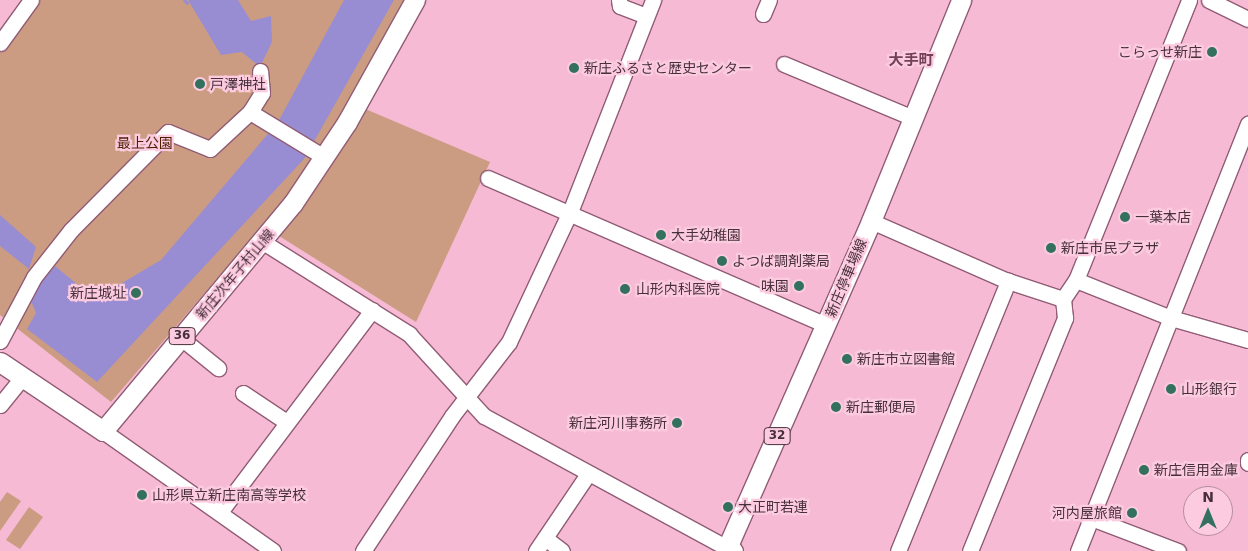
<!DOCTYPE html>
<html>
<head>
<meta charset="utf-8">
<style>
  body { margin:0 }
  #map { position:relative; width:1248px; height:551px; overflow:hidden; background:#f6bad5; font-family:"DejaVu Sans","Noto Sans JP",sans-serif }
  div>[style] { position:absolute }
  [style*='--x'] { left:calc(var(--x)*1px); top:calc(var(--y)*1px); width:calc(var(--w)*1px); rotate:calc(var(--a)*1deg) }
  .green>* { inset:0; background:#cb9c81 }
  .water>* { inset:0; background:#988dd3 }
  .stream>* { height:3px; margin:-1.5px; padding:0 1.5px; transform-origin:1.5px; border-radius:1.5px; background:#988dd3 }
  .roads { filter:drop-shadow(1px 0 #915c75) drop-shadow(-1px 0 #915c75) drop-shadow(0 1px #915c75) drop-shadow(0 -1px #915c75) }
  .minor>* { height:15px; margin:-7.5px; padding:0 7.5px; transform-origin:7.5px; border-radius:7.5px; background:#fff }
  .major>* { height:19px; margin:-9.5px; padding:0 9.5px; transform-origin:9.5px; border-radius:9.5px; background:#fff }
  .dots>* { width:14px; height:14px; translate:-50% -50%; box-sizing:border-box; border:2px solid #fccbe0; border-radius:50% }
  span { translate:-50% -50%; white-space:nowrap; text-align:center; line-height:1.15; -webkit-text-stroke:4.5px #fccbe0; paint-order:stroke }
  .shield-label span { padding:1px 4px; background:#fccbe0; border:1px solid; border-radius:4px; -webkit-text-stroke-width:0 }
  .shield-label { font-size:12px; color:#48303b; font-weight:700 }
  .poi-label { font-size:14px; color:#48303b }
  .right { translate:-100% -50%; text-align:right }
  .left { translate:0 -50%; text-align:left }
  .park-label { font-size:14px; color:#4c1f00 }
  .street-label { font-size:14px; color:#48303b }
  .neighbourhood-label { font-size:15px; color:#724058; font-weight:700 }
  .north { position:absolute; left:1183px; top:486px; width:50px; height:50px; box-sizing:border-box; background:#fccbe0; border:1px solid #b48d9e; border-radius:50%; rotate:0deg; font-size:14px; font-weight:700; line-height:20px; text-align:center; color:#48303b }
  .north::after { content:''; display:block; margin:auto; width:18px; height:22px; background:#33715e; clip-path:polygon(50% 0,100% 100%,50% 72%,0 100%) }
</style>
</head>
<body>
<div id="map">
  <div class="green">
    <i style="clip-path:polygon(37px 0,404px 0,308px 173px,111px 402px,0 315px,0 50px)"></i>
    <i style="clip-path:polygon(363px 108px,490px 162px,416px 322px,276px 234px)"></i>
    <i style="clip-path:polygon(7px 492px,21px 501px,0 531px,0 502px)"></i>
    <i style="clip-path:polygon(29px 507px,43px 517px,20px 549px,6px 540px)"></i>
  </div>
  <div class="water">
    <i style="clip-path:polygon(188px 0,238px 0,251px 21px,271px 16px,272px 42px,260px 67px,242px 52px,221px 55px)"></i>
    <i style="clip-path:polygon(344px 0,394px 0,304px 159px,97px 382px,27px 329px,36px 313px,29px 296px,55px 266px,95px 299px,161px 260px,278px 122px)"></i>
    <i style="clip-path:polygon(0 215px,36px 247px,29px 269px,0 246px)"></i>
  </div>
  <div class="stream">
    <i style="--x:184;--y:0;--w:4;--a:45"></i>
  </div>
  <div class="roads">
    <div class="minor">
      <i style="--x:619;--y:0;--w:6;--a:81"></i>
      <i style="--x:620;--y:6;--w:28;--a:21"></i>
      <i style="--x:1209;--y:0;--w:43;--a:26"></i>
      <i style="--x:763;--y:14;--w:15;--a:-67"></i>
      <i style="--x:0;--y:43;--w:53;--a:-54.2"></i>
      <i style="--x:784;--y:64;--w:140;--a:22.7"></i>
      <i style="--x:250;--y:112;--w:87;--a:31.3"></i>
      <i style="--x:488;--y:178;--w:369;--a:23.5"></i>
      <i style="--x:871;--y:221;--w:150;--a:23.7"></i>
      <i style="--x:1008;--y:281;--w:58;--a:18.1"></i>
      <i style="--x:263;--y:242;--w:173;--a:32.2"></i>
      <i style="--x:409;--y:334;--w:111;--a:47.6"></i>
      <i style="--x:484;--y:416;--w:277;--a:28.5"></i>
      <i style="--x:727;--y:548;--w:4;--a:124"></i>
      <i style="--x:1076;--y:280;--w:102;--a:21.8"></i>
      <i style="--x:1171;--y:318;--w:80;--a:15.9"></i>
      <i style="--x:181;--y:338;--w:48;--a:39"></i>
      <i style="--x:0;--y:341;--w:72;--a:-62"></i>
      <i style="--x:34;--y:277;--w:60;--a:-51.8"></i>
      <i style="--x:71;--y:230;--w:138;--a:-45.3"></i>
      <i style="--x:168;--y:132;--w:45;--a:22"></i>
      <i style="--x:210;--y:149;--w:54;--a:-42.8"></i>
      <i style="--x:250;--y:112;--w:22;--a:-58"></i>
      <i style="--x:262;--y:93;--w:22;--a:-95"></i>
      <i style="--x:243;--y:393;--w:50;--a:33.7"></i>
      <i style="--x:0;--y:405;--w:35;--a:-51"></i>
      <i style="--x:103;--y:431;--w:208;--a:35.2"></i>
      <i style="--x:1248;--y:460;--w:3;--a:90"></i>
      <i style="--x:220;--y:512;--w:253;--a:-53"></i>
      <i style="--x:1091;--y:518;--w:93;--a:20.8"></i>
      <i style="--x:545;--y:538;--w:21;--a:37"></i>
      <i style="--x:363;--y:551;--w:162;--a:-56.6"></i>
      <i style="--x:452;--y:416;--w:93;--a:-52.4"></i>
      <i style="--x:509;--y:342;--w:144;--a:-64.9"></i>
      <i style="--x:570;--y:212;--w:228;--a:-68.6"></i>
      <i style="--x:536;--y:551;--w:93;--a:-56"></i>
      <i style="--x:898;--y:551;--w:292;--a:-67.8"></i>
      <i style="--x:970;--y:551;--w:252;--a:-67.8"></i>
      <i style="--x:1065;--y:318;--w:19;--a:-96"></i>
      <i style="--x:1063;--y:299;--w:23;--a:-56"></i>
      <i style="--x:1076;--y:280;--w:302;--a:-68"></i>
      <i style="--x:1078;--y:551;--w:460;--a:-68.3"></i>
    </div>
    <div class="major">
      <i style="--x:0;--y:362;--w:124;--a:33.8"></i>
      <i style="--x:103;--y:431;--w:297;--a:-50.2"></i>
      <i style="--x:293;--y:203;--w:97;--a:-56.3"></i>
      <i style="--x:347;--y:122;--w:140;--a:-60.9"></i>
      <i style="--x:733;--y:551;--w:7;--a:-153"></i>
      <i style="--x:727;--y:548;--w:357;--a:-66.2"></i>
      <i style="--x:871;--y:221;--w:239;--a:-67.8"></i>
    </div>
  </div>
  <div class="dots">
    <i style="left:1212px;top:52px;background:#33715e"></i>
    <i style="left:574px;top:68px;background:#33715e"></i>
    <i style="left:200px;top:84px;background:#33715e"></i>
    <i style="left:1125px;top:217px;background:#33715e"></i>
    <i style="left:661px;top:235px;background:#33715e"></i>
    <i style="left:1051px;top:248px;background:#33715e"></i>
    <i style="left:722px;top:261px;background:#33715e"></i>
    <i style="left:799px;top:286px;background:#33715e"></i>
    <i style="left:625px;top:289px;background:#33715e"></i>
    <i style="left:136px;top:293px;background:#33715e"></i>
    <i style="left:847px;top:359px;background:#33715e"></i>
    <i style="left:1171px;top:389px;background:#33715e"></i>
    <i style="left:836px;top:407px;background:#33715e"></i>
    <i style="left:677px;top:423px;background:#33715e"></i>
    <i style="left:1144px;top:470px;background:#33715e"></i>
    <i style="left:142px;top:495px;background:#33715e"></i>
    <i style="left:728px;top:507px;background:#33715e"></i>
    <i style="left:1132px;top:513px;background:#33715e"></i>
  </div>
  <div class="shield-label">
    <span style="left:182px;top:336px">36</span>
    <span style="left:777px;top:436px">32</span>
  </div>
  <div class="poi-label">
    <span class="right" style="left:1202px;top:52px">こらっせ新庄</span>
    <span class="left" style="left:584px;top:68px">新庄ふるさと歴史センター</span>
    <span class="left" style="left:210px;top:84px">戸澤神社</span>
    <span class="left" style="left:1135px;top:217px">一葉本店</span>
    <span class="left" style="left:671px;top:235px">大手幼稚園</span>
    <span class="left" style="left:1061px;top:248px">新庄市民プラザ</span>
    <span class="left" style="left:732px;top:261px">よつば調剤薬局</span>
    <span class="right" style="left:789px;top:286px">味園</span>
    <span class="left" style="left:636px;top:289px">山形内科医院</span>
    <span class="right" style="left:126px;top:293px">新庄城址</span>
    <span class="left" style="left:857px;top:359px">新庄市立図書館</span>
    <span class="left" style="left:1181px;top:389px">山形銀行</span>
    <span class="left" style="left:846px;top:407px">新庄郵便局</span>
    <span class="right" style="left:667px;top:423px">新庄河川事務所</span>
    <span class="left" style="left:1154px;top:470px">新庄信用金庫</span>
    <span class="left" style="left:152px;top:495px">山形県立新庄南高等学校</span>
    <span class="left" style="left:738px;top:507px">大正町若連</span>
    <span class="right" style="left:1122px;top:513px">河内屋旅館</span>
  </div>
  <div class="park-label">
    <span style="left:145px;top:143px">最上公園</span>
  </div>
  <div class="street-label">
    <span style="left:235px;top:274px;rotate:-50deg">新庄次年子村山線</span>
    <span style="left:846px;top:278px;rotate:-67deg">新庄停車場線</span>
  </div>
  <div class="neighbourhood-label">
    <span style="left:911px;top:61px">大手町</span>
  </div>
  <div class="north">N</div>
</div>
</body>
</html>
